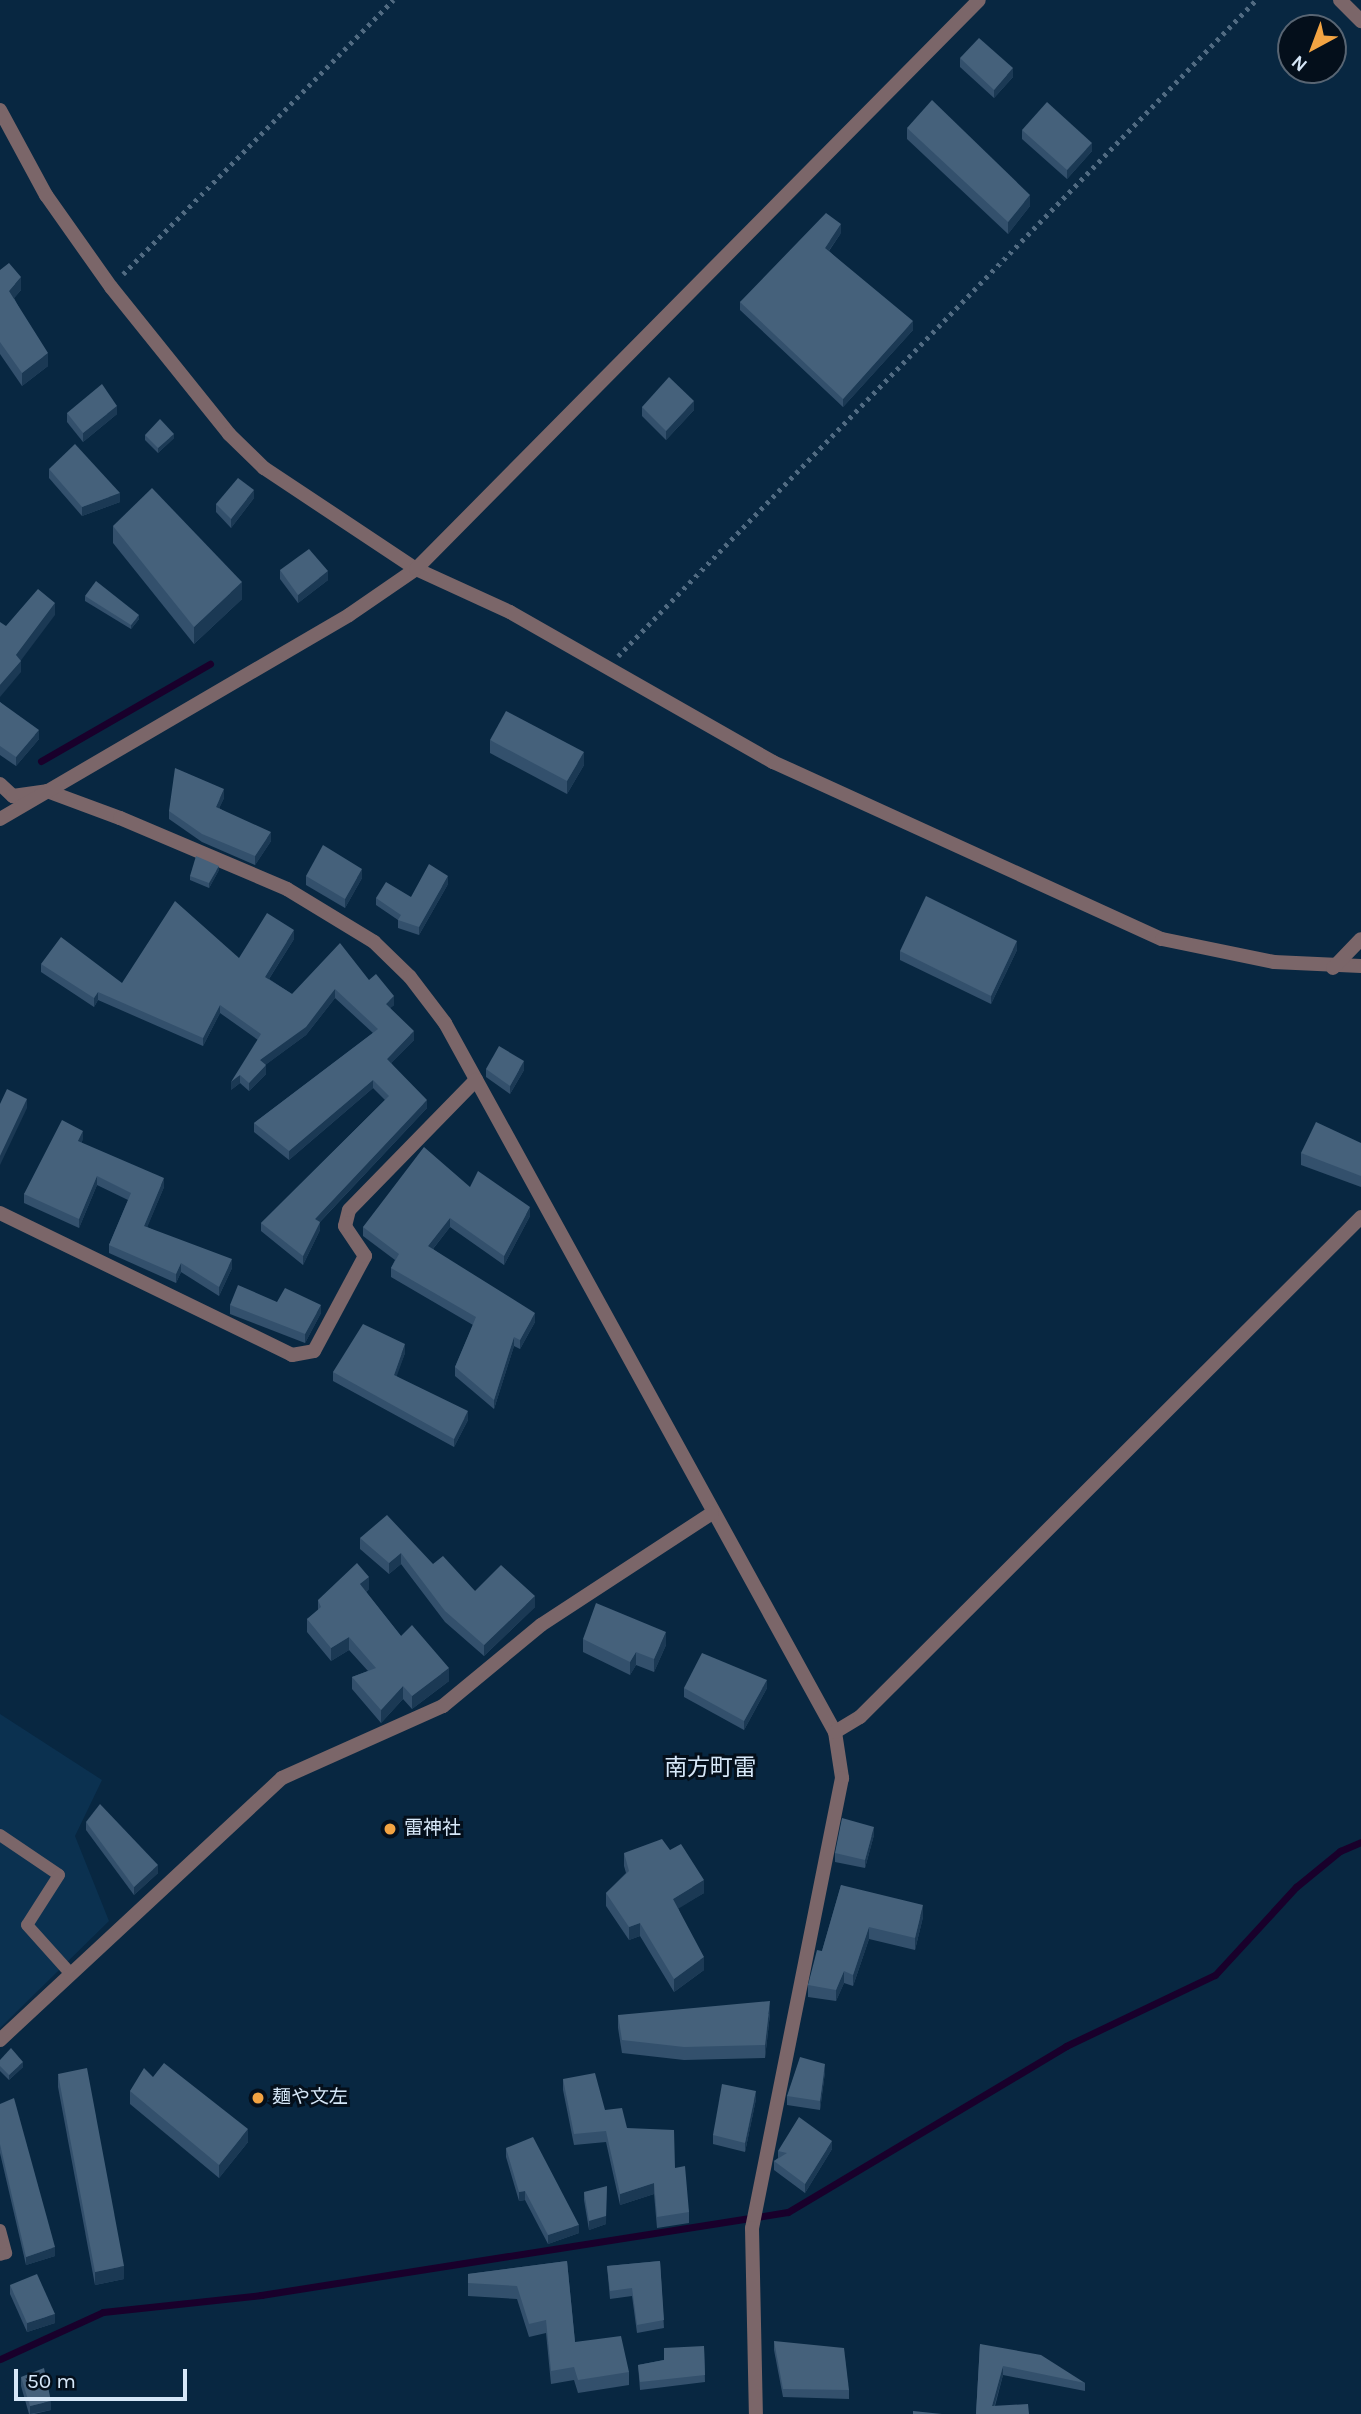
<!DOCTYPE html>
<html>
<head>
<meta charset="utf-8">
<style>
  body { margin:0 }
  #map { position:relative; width:1361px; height:2414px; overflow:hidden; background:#082741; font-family:Karla,"Noto Sans JP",sans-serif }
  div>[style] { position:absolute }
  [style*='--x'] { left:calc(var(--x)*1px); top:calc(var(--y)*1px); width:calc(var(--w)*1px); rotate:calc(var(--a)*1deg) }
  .built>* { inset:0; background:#0b3150 }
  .stream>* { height:7px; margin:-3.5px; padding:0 3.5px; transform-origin:3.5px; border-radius:3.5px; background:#19002b }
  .path>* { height:4.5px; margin-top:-2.25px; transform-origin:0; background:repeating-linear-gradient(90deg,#516b82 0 3.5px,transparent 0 8.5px) }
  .service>* { height:12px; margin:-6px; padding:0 6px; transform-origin:6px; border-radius:6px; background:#7b6669 }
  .minor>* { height:14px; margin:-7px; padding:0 7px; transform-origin:7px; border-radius:7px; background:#7b6669 }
  .tertiary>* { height:14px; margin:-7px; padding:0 7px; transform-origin:7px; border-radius:7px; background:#7b6669 }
  .wall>* { inset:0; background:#33506c }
  .shaded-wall>* { inset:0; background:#1b3954 }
  .building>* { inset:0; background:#45617b }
  .dots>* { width:19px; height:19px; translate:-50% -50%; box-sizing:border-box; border:4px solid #040f1b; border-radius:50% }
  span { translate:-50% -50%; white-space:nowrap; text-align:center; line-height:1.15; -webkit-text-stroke:6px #040f1b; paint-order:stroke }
  .poi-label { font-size:19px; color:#d6e7f8 }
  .left { translate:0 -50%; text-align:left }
  .quarter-label { font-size:23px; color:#d6e7f8 }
  .north { position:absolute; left:1277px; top:14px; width:70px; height:70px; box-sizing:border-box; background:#040f1b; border:2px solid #586573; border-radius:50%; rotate:221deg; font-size:19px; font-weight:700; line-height:28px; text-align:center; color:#d6e7f8 }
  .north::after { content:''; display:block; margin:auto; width:24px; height:32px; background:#f3a443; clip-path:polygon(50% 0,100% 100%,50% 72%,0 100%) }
  .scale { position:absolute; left:14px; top:2369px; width:173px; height:32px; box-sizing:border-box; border:4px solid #d6e7f8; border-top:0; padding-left:9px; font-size:21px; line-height:24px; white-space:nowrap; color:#d6e7f8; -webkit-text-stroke:5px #040f1b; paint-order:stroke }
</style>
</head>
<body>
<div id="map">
  <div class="built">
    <i style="clip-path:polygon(0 1714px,102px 1780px,75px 1836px,109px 1921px,0 2028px)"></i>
  </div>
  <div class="stream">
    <i style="--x:41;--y:761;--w:195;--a:-29.9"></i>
    <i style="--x:0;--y:2359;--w:113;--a:-24.5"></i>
    <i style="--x:103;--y:2312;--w:159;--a:-6.1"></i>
    <i style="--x:261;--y:2295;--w:533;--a:-8.95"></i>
    <i style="--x:788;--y:2212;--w:324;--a:-30.8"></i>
    <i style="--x:1066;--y:2046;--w:165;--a:-25.5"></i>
    <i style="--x:1215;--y:1975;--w:120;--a:-47.4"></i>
    <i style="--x:1296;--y:1887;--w:57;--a:-39.3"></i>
    <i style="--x:1340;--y:1851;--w:23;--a:-23"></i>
  </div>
  <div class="path">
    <i style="--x:123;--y:274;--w:385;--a:-45.4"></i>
    <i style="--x:618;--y:656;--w:915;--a:-45.8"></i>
  </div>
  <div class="service">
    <i style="--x:0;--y:1835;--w:71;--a:34.1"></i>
    <i style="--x:59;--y:1875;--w:59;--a:122.6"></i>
    <i style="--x:27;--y:1925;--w:66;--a:48.1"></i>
    <i style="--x:0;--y:2230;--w:24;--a:75"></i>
    <i style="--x:6;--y:2253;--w:6;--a:162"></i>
  </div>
  <div class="minor">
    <i style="--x:1340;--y:0;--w:30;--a:45"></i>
    <i style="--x:0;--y:110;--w:97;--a:61.6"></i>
    <i style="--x:46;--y:195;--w:113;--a:54.8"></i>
    <i style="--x:111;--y:287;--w:189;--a:51.2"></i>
    <i style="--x:229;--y:434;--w:49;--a:44.2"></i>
    <i style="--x:264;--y:468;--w:182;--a:33.6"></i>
    <i style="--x:416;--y:569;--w:103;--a:24.6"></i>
    <i style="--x:510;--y:612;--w:303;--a:29.7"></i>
    <i style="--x:773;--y:762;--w:427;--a:24.5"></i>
    <i style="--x:1162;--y:939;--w:114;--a:11.6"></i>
    <i style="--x:1274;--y:962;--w:87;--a:2.6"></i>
    <i style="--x:0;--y:784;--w:18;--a:43"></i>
    <i style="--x:13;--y:796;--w:34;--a:-8"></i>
    <i style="--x:47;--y:791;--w:78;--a:20.3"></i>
    <i style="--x:120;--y:818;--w:181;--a:23"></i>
    <i style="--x:287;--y:889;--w:102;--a:31.3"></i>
    <i style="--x:374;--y:942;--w:50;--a:44.2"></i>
    <i style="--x:410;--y:977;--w:58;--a:52.7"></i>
    <i style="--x:445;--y:1023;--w:809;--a:61.19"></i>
    <i style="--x:835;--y:1732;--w:47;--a:81.3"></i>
    <i style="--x:842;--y:1778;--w:459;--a:101.3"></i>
    <i style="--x:752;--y:2228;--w:186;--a:88.8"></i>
    <i style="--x:1333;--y:968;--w:40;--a:-46"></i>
    <i style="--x:0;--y:1213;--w:325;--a:25.9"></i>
    <i style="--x:292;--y:1355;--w:22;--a:-10"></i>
    <i style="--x:314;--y:1351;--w:108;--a:-61.8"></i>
    <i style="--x:365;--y:1256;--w:36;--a:-124"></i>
    <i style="--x:345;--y:1226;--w:16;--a:-76"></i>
    <i style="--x:349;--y:1210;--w:182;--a:-45.7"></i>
    <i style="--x:835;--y:1732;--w:29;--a:-31"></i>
    <i style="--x:860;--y:1717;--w:708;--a:-44.94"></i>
    <i style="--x:0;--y:2040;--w:385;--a:-42.9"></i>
    <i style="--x:282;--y:1778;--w:176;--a:-24.1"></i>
    <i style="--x:443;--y:1706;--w:127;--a:-39.6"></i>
    <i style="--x:541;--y:1625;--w:204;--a:-33.2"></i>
  </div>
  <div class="tertiary">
    <i style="--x:0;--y:819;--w:404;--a:-30.3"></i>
    <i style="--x:349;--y:615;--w:81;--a:-34.5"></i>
    <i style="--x:416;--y:569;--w:800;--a:-45.3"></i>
  </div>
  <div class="wall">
    <i style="clip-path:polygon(960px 58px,1013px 77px,994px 98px,960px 67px)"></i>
    <i style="clip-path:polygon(907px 128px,1030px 206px,1008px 234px,907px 139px)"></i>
    <i style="clip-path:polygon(1022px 130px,1092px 151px,1067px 179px,1022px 139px)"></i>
    <i style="clip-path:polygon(841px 233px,829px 251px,913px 330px,843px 407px,740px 310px,740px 302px)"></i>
    <i style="clip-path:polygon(0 270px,21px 290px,14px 298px,48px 366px,22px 386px,0 354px)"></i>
    <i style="clip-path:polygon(642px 407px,694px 410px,666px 440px,642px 416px)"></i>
    <i style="clip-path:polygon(67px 413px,117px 414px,83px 442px,67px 422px)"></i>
    <i style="clip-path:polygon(145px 435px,174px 438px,158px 453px,145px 440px)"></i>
    <i style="clip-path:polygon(49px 469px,120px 502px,82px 516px,49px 478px)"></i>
    <i style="clip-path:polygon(254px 498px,231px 528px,216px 512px,216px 504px)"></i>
    <i style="clip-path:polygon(113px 526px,242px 599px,194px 644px,113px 543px)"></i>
    <i style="clip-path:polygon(280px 570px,328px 580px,298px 603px,280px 579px)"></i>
    <i style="clip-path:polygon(85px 596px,139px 619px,131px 629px,85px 601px)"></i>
    <i style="clip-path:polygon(0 702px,39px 739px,16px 766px,0 755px)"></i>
    <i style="clip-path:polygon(490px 740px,584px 765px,567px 794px,490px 753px)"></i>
    <i style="clip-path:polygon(224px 798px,219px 808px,271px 841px,255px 865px,202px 842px,169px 819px,169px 811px)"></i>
    <i style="clip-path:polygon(219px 870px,209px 888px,190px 880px,190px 876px)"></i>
    <i style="clip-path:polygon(306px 876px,362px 878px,345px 908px,306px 885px)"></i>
    <i style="clip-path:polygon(448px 884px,419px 935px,398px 928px,398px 920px,376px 905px,376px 898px,411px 897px)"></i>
    <i style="clip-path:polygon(294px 939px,269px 979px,292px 994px,369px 980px,394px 1005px,390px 1008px,414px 1040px,391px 1063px,427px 1108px,320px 1222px,320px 1230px,303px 1265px,261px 1231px,261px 1223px,385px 1100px,373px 1088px,289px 1160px,254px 1132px,254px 1123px,373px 1033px,335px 998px,306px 1035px,265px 1065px,266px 1074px,249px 1091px,240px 1083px,231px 1090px,258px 1040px,220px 1013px,203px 1046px,98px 1000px,94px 1007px,41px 972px,41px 964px,122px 983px,239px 958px)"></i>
    <i style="clip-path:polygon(1017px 950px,991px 1004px,900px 960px,900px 951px)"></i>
    <i style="clip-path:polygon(486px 1069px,524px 1070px,510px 1094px,486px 1077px)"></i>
    <i style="clip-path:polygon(83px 1139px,81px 1143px,164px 1187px,147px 1227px,232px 1268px,219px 1296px,181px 1272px,176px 1283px,109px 1253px,109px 1245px,128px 1200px,97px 1185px,79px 1228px,24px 1203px,24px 1194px)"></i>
    <i style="clip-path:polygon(1361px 1143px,1361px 1187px,1301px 1165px,1301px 1153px)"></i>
    <i style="clip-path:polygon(470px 1187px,530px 1216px,504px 1265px,450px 1227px,433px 1249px,535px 1322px,520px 1349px,514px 1346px,494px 1409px,455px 1376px,455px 1367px,473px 1325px,391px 1277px,391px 1268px,395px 1260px,363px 1236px,363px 1227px)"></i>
    <i style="clip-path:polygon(230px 1305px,321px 1313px,305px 1343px,230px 1314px)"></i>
    <i style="clip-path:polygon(405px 1353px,396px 1376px,468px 1420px,454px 1447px,333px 1381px,333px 1372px)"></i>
    <i style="clip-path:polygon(360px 1538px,433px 1564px,475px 1591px,535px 1607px,484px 1656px,445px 1622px,401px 1564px,389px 1574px,360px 1549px)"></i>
    <i style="clip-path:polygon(369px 1589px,366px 1592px,401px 1636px,449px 1681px,412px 1709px,403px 1699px,381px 1723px,352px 1689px,352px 1677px,368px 1671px,349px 1650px,331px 1661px,307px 1632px,307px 1619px,318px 1611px,318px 1600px)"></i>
    <i style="clip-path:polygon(583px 1639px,666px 1645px,654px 1672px,636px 1665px,630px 1675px,583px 1652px)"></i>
    <i style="clip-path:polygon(684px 1688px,767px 1688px,744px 1730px,684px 1697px)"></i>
    <i style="clip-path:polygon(86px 1822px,158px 1873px,134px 1895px,86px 1830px)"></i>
    <i style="clip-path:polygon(874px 1835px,865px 1868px,835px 1862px,835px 1853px)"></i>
    <i style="clip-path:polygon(624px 1853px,704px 1893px,678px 1908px,704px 1970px,674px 1992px,640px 1936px,629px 1940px,606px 1906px,606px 1893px,626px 1873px,624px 1866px)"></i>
    <i style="clip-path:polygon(841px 1885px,923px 1917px,915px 1950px,869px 1939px,853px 1986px,844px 1983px,836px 2001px,808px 1997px,808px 1985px,822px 1951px)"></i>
    <i style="clip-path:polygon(770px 2014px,765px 2058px,684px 2060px,622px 2053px,618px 2028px,618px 2015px)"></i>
    <i style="clip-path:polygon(0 2060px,23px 2067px,9px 2080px,0 2071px)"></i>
    <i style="clip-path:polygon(825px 2072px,820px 2110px,787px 2105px,787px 2096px)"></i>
    <i style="clip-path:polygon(58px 2074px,124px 2279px,95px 2285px,58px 2087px)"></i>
    <i style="clip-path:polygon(153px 2077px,248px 2142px,219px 2178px,130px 2104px,130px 2091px)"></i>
    <i style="clip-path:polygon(563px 2079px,605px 2110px,675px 2168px,689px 2212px,689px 2223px,657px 2228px,654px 2194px,620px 2205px,606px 2142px,574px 2145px,563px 2090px)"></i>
    <i style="clip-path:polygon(756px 2099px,745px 2152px,713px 2144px,713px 2135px)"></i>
    <i style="clip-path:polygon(0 2104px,55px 2256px,26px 2265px,0 2153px)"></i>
    <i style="clip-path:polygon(506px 2148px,579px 2233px,548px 2244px,525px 2200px,519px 2201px,506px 2157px)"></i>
    <i style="clip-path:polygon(832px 2149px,805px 2193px,774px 2170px,774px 2161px,778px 2158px,778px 2151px)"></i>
    <i style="clip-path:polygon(584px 2192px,606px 2224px,589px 2230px,584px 2200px)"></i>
    <i style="clip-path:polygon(567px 2261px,575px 2342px,629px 2372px,629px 2385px,578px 2393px,574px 2380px,551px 2384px,546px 2333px,529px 2337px,517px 2299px,468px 2296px,468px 2274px)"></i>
    <i style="clip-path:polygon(660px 2261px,664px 2328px,637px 2333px,632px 2296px,610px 2299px,607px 2266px)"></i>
    <i style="clip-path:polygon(10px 2285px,55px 2323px,27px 2332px,10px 2294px)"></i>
    <i style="clip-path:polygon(774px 2341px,849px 2390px,849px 2399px,783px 2397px,774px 2350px)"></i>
    <i style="clip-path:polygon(980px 2344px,1085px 2383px,1085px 2391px,1003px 2375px,995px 2406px,976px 2414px)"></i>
    <i style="clip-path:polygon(704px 2346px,705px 2382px,640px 2390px,638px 2365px,664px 2360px)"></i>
    <i style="clip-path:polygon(21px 2377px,51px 2410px,34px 2414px,29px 2414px,21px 2386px)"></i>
  </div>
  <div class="shaded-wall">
    <i style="clip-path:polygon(1013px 68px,1013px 77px,994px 98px,994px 90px)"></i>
    <i style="clip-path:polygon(1092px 143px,1092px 151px,1067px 179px,1067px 170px)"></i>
    <i style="clip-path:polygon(1030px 195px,1030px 206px,1008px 234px,1008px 222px)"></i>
    <i style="clip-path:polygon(841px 224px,841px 233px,825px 256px,825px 248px)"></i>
    <i style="clip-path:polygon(21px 277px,21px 290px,9px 304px,9px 291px)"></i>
    <i style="clip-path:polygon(913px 321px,913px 330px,843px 407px,843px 399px)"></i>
    <i style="clip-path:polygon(48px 353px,48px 366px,22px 386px,22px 373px)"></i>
    <i style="clip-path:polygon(694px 401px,694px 410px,666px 440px,666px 431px)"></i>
    <i style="clip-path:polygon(117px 406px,117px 414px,83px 442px,83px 433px)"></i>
    <i style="clip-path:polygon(174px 434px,174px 438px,158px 453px,158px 448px)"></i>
    <i style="clip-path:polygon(254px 490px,254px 498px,231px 528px,231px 519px)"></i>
    <i style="clip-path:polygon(120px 493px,120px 502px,82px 516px,82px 507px)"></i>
    <i style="clip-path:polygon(328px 571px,328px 580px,298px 603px,298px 595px)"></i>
    <i style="clip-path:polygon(242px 582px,242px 599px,194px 644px,194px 627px)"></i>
    <i style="clip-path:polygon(55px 603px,55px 615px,16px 667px,16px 655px)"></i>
    <i style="clip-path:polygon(139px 615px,139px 619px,131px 629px,131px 625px)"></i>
    <i style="clip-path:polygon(21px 661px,21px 672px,0 697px,0 685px)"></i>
    <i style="clip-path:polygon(39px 730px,39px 739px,16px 766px,16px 757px)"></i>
    <i style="clip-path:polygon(584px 752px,584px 765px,567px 794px,567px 781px)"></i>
    <i style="clip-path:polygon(224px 789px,224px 798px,216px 815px,216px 807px)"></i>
    <i style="clip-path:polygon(271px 832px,271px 841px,255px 865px,255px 856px)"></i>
    <i style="clip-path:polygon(219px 866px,219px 870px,209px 888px,209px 883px)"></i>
    <i style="clip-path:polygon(362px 869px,362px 878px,345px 908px,345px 899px)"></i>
    <i style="clip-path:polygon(448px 876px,448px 884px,419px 935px,419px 927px)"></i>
    <i style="clip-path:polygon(294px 930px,294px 939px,265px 985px,265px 977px)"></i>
    <i style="clip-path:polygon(1017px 941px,1017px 950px,991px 1004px,991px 996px)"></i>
    <i style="clip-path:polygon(335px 989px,335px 998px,306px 1035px,260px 1069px,260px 1060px)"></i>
    <i style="clip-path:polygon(98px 992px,98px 1000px,94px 1007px,94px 998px)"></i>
    <i style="clip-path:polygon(394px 996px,394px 1005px,386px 1012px,386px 1004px)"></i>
    <i style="clip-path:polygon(220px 1005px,220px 1013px,203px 1046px,203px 1038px)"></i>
    <i style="clip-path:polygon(414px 1031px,414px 1040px,387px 1067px,387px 1059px)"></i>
    <i style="clip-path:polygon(524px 1061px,524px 1070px,510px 1094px,510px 1086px)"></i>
    <i style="clip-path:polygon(266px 1065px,266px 1074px,249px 1091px,249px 1083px)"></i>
    <i style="clip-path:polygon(240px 1075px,240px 1083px,231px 1090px,231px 1082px)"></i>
    <i style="clip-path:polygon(373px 1080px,373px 1088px,289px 1160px,289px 1151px)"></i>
    <i style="clip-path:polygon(27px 1099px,27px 1108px,0 1165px,0 1156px)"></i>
    <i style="clip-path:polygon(427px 1100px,427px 1108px,315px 1227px,315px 1219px)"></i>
    <i style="clip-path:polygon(83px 1131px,83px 1139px,78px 1150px,78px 1141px)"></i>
    <i style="clip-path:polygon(97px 1176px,97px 1185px,79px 1228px,79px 1219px)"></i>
    <i style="clip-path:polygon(164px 1178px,164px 1187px,144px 1235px,144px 1226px)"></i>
    <i style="clip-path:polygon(530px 1207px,530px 1216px,504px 1265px,504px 1256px)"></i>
    <i style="clip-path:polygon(450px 1218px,450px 1227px,428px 1255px,428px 1246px)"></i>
    <i style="clip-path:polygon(320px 1222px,320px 1230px,303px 1265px,303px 1256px)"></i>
    <i style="clip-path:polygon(232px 1259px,232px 1268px,219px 1296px,219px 1287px)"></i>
    <i style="clip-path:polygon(181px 1263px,181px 1272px,176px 1283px,176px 1274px)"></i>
    <i style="clip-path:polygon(321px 1305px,321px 1313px,305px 1343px,305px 1334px)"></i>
    <i style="clip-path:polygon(535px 1313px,535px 1322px,520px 1349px,520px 1340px)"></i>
    <i style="clip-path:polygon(514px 1337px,514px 1346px,494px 1409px,494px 1400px)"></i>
    <i style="clip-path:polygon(405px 1344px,405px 1353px,394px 1384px,394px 1375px)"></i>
    <i style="clip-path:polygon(468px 1411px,468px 1420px,454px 1447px,454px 1439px)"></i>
    <i style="clip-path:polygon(401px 1553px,401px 1564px,389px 1574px,389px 1563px)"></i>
    <i style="clip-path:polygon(369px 1577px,369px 1589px,360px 1596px,360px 1584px)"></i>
    <i style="clip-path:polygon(535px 1596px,535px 1607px,484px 1656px,484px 1645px)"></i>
    <i style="clip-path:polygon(666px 1632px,666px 1645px,654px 1672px,654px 1659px)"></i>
    <i style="clip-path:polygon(349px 1637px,349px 1650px,331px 1661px,331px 1648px)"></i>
    <i style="clip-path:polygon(636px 1652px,636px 1665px,630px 1675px,630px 1662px)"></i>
    <i style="clip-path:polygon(449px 1668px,449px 1681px,412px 1709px,412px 1696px)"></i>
    <i style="clip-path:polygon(767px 1680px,767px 1688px,744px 1730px,744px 1721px)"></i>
    <i style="clip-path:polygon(403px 1686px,403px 1699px,381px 1723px,381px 1710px)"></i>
    <i style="clip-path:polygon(874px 1827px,874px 1835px,865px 1868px,865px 1860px)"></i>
    <i style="clip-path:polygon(158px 1865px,158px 1873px,134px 1895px,134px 1887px)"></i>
    <i style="clip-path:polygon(704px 1880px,704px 1893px,673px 1912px,673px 1899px)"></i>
    <i style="clip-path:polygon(923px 1905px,923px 1917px,915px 1950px,915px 1938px)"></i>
    <i style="clip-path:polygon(640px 1923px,640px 1936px,629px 1940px,629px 1927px)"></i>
    <i style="clip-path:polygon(869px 1927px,869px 1939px,853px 1986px,853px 1975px)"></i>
    <i style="clip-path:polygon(704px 1957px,704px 1970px,674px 1992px,674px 1979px)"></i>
    <i style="clip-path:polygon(844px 1971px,844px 1983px,836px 2001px,836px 1990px)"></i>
    <i style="clip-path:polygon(770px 2001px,770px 2014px,765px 2058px,765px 2045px)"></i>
    <i style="clip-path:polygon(23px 2062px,23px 2067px,9px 2080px,9px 2075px)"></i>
    <i style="clip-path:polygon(825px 2064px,825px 2072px,820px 2110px,820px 2101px)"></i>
    <i style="clip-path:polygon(756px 2091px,756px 2099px,745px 2152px,745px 2143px)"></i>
    <i style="clip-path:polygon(248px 2129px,248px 2142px,219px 2178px,219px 2165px)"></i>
    <i style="clip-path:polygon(832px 2141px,832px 2149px,805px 2193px,805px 2184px)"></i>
    <i style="clip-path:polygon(654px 2183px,654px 2194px,620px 2205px,620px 2194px)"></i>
    <i style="clip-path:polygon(607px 2186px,606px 2224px,589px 2230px,589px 2221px)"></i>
    <i style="clip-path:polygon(525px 2191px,525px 2200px,519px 2201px,519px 2192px)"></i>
    <i style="clip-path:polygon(579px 2225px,579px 2233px,548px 2244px,548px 2235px)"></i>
    <i style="clip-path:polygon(55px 2247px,55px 2256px,26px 2265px,26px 2257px)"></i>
    <i style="clip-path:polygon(124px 2266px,124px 2279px,95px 2285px,95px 2272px)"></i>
    <i style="clip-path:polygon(55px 2314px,55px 2323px,27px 2332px,27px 2323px)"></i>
    <i style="clip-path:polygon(1003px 2366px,1003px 2375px,992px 2414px,992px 2406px)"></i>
    <i style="clip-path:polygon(51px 2401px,51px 2410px,30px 2414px,30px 2406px)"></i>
  </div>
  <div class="building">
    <i style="clip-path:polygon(979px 38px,1013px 68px,994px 90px,960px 58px)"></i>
    <i style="clip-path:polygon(932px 100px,1030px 195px,1008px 222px,907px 128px)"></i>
    <i style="clip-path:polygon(1047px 102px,1092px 143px,1067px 170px,1022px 130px)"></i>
    <i style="clip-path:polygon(826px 213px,841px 224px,825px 248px,913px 321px,843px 399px,740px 302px)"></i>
    <i style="clip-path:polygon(9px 263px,21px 277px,9px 291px,48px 353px,22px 373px,0 342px,0 270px)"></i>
    <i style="clip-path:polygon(669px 377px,694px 401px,666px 431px,642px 407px)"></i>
    <i style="clip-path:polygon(102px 384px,117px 406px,83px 433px,67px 413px)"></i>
    <i style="clip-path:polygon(160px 419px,174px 434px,158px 448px,145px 435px)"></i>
    <i style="clip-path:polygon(75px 444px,120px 493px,82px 507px,49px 469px)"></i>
    <i style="clip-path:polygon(238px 478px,254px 490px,231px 519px,216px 504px)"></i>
    <i style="clip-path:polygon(152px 488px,242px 582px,194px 627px,113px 526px)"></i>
    <i style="clip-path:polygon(309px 549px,328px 571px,298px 595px,280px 570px)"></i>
    <i style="clip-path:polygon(96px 581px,139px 615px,131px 625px,85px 596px)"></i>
    <i style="clip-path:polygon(38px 589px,55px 603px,16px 655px,21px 661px,0 685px,0 622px,6px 626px)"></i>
    <i style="clip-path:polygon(0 702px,39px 730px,16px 757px,0 746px)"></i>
    <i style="clip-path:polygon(506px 711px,584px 752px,567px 781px,490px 740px)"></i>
    <i style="clip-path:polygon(175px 768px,224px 789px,216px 807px,271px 832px,255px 856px,202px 834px,169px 811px)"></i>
    <i style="clip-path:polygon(323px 845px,362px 869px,345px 899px,306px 876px)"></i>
    <i style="clip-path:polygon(196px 856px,219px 866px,209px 883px,190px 876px)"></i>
    <i style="clip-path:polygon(429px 864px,448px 876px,419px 927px,398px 920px,401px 915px,376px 898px,386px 882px,411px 897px)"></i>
    <i style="clip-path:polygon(926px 896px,1017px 941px,991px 996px,900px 951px)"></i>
    <i style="clip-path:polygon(175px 901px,239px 958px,267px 913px,294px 930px,265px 977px,292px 994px,340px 943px,369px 980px,376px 974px,394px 996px,386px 1004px,414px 1031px,387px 1059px,427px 1100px,315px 1219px,320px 1222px,303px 1256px,261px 1223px,389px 1096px,373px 1080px,289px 1151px,254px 1123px,378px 1029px,335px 989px,306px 1027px,260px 1060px,266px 1065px,249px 1083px,240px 1075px,231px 1082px,261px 1034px,220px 1005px,203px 1038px,98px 992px,94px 998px,41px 964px,61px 937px,122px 983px)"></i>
    <i style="clip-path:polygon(499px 1046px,524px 1061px,510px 1086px,486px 1069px)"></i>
    <i style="clip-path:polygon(7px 1089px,27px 1099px,0 1156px,0 1104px)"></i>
    <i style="clip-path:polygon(62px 1120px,83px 1131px,78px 1141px,164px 1178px,144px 1226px,232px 1259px,219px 1287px,181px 1263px,176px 1274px,109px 1245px,131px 1193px,97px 1176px,79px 1219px,24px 1194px)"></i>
    <i style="clip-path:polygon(1316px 1122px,1361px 1143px,1361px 1176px,1301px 1153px)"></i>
    <i style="clip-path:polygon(424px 1147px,470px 1187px,478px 1171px,530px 1207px,504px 1256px,450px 1218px,428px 1246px,535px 1313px,520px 1340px,514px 1337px,494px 1400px,455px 1367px,476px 1317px,391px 1268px,399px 1254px,363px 1227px)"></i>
    <i style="clip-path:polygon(238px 1285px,277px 1302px,285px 1288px,321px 1305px,305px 1334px,230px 1305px)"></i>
    <i style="clip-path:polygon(363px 1324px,405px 1344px,394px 1375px,468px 1411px,454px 1439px,333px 1372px)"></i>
    <i style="clip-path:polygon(387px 1515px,433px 1564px,443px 1556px,475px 1591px,501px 1565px,535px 1596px,484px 1645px,445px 1611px,401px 1553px,389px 1563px,360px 1538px)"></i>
    <i style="clip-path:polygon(357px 1563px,369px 1577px,360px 1584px,401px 1636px,412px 1625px,449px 1668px,412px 1696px,403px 1686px,381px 1710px,352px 1677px,376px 1668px,349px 1637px,331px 1648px,307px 1619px,321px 1607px,318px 1600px)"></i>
    <i style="clip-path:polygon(596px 1603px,666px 1632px,654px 1659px,636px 1652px,630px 1662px,583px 1639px)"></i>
    <i style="clip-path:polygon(702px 1653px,767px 1680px,744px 1721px,684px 1688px)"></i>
    <i style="clip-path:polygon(100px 1804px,158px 1865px,134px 1887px,86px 1822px)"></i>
    <i style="clip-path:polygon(842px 1818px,874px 1827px,865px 1860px,835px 1853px)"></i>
    <i style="clip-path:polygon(662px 1839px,670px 1850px,681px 1844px,704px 1880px,673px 1899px,704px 1957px,674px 1979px,640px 1923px,629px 1927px,606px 1893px,629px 1871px,624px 1853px)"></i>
    <i style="clip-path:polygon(841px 1885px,923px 1905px,915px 1938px,869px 1927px,853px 1975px,844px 1971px,836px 1990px,808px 1985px,817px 1950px,822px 1951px)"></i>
    <i style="clip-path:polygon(770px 2001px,765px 2045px,684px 2047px,622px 2040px,618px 2015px)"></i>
    <i style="clip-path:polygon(11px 2048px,23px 2062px,9px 2075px,0 2066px,0 2060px)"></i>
    <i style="clip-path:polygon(800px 2057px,825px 2064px,820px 2101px,787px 2096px)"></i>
    <i style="clip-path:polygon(164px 2063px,248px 2129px,219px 2165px,130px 2091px,144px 2068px,153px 2077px)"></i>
    <i style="clip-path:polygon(87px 2068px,124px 2266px,95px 2272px,58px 2074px)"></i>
    <i style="clip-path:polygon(595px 2073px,605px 2110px,622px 2108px,627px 2128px,674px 2130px,675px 2168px,685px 2166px,689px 2212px,657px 2217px,654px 2183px,620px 2194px,606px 2131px,574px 2134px,563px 2079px)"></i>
    <i style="clip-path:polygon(722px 2084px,756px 2091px,745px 2143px,713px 2135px)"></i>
    <i style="clip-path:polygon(14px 2098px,55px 2247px,26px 2257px,0 2144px,0 2104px)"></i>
    <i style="clip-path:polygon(799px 2117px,832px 2141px,805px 2184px,774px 2161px,787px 2153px,778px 2151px)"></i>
    <i style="clip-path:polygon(533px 2137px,579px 2225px,548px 2235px,525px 2191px,519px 2192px,506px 2148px)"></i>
    <i style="clip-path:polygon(607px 2186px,606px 2216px,589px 2221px,584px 2192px)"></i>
    <i style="clip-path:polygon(567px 2261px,575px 2342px,621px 2336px,629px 2372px,578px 2380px,574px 2367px,551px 2371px,546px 2320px,529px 2324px,517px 2286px,468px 2283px,468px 2274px)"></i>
    <i style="clip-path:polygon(660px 2261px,664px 2320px,637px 2325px,632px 2288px,610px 2291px,607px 2266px)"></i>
    <i style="clip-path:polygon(37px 2274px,55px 2314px,27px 2323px,10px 2285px)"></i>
    <i style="clip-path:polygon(774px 2341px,844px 2348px,849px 2390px,783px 2389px)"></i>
    <i style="clip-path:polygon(980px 2344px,1041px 2355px,1085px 2383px,1003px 2366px,992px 2406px,1028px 2404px,1029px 2414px,976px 2414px)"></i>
    <i style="clip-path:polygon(704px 2346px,705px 2375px,640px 2382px,638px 2365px,664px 2360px,664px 2348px)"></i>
    <i style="clip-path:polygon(44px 2368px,51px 2401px,30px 2406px,21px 2377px)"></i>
    <i style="clip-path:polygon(913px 2411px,942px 2414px,913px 2414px)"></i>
  </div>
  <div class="dots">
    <i style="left:390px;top:1829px;background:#f3a443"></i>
    <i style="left:258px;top:2098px;background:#f3a443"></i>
  </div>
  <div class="poi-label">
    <span class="left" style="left:404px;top:1829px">雷神社</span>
    <span class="left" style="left:272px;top:2098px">麺や文左</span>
  </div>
  <div class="quarter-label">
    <span style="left:710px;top:1768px">南方町雷</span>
  </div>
  <div class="north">N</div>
  <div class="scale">50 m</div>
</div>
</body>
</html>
